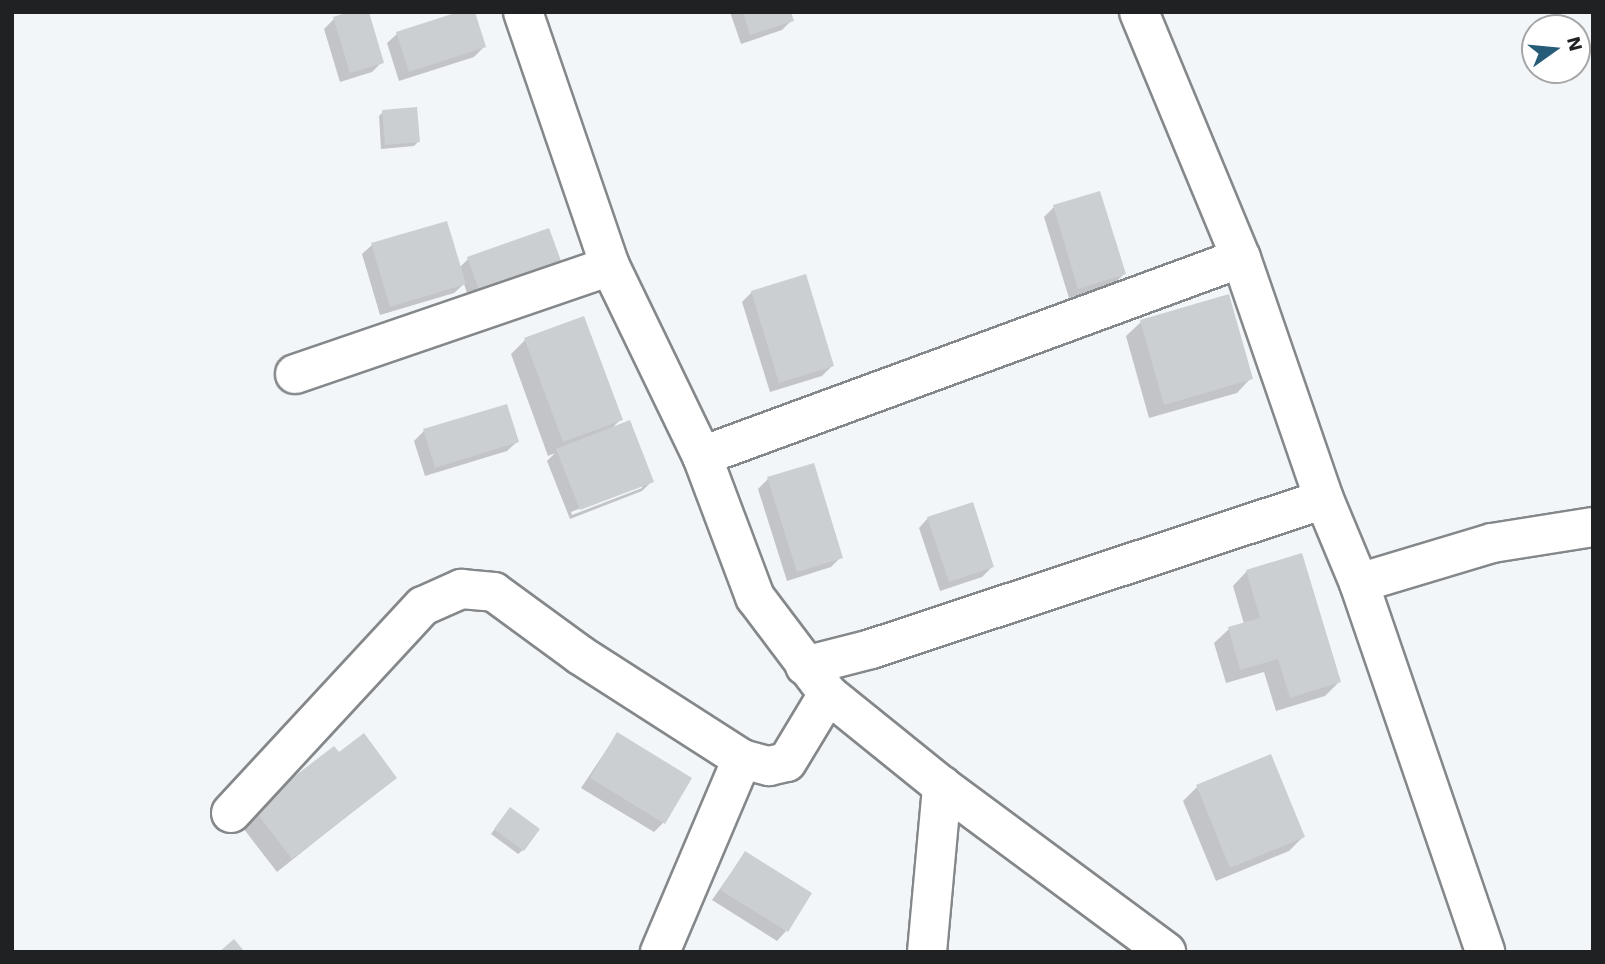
<!DOCTYPE html>
<html>
<head>
<meta charset="utf-8">
<style>
  body { margin:0 }
  #map { position:relative; width:1605px; height:964px; overflow:hidden; background:#f3f6f9; font-family:"Work Sans",sans-serif }
  div>[style] { position:absolute }
  [style*='--x'] { left:calc(var(--x)*1px); top:calc(var(--y)*1px); width:calc(var(--w)*1px); rotate:calc(var(--a)*1deg) }
  .shadow>* { inset:0; background:#0003 }
  .building>* { inset:0; background:#cbcfd1 }
  .roads { filter:drop-shadow(2px 0 #85888a) drop-shadow(-2px 0 #85888a) drop-shadow(0 2px #85888a) drop-shadow(0 -2px #85888a) }
  .minor>* { height:38px; margin:-19px; padding:0 19px; transform-origin:19px; border-radius:19px; background:#fff }
  span { translate:-50% -50%; white-space:nowrap; text-align:center; line-height:1.15; -webkit-text-stroke:5px #fff; paint-order:stroke }
  .frame { position:absolute; inset:0; border:14px solid #1f2122; pointer-events:none }
  .north { position:absolute; left:1521px; top:14px; width:70px; height:70px; box-sizing:border-box; background:#fff; border:2px solid #a5a6a7; border-radius:50%; rotate:75deg; font-size:19px; font-weight:700; line-height:28px; text-align:center; color:#1f2122 }
  .north::after { content:''; display:block; margin:auto; width:24px; height:32px; background:#275c78; clip-path:polygon(50% 0,100% 100%,50% 72%,0 100%) }
</style>
</head>
<body>
<div id="map">
  <div class="shadow">
    <i style="clip-path:polygon(730px 12px,789px 12px,792px 20px,782px 30px,741px 44px)"></i>
    <i style="clip-path:polygon(334px 19px,382px 62px,372px 72px,340px 82px,324px 29px)"></i>
    <i style="clip-path:polygon(397px 34px,484px 47px,474px 57px,399px 81px,387px 43px)"></i>
    <i style="clip-path:polygon(383px 112px,419px 141px,414px 146px,381px 149px,379px 116px)"></i>
    <i style="clip-path:polygon(1054px 207px,1124px 274px,1114px 284px,1069px 298px,1044px 217px)"></i>
    <i style="clip-path:polygon(548px 231px,472px 307px,464px 284px,454px 293px,380px 315px,362px 254px,372px 245px,459px 268px,468px 259px)"></i>
    <i style="clip-path:polygon(752px 292px,832px 366px,822px 376px,770px 392px,742px 302px)"></i>
    <i style="clip-path:polygon(1141px 322px,1251px 378px,1237px 393px,1149px 418px,1126px 336px)"></i>
    <i style="clip-path:polygon(evenodd,525px 340px,621px 419px,610px 430px,652px 481px,642px 491px,570px 519px,547px 461px,555px 453px,548px 456px,511px 354px,525px 340px,642px 484px,642px 488px,572px 515px,571px 512px,642px 484px)"></i>
    <i style="clip-path:polygon(424px 431px,517px 442px,507px 451px,425px 476px,414px 441px)"></i>
    <i style="clip-path:polygon(768px 479px,841px 557px,831px 567px,787px 581px,758px 489px)"></i>
    <i style="clip-path:polygon(928px 518px,992px 567px,982px 577px,940px 591px,919px 528px)"></i>
    <i style="clip-path:polygon(1247px 571px,1339px 682px,1325px 696px,1276px 711px,1264px 672px,1226px 683px,1214px 643px,1229px 629px,1244px 624px,1233px 586px)"></i>
    <i style="clip-path:polygon(617px 734px,664px 822px,654px 832px,581px 788px)"></i>
    <i style="clip-path:polygon(338px 755px,395px 778px,277px 872px,240px 824px)"></i>
    <i style="clip-path:polygon(1197px 787px,1303px 837px,1289px 851px,1216px 881px,1183px 801px)"></i>
    <i style="clip-path:polygon(506px 814px,523px 850px,518px 854px,491px 834px)"></i>
    <i style="clip-path:polygon(745px 853px,786px 931px,777px 941px,712px 900px)"></i>
  </div>
  <div class="building">
    <i style="clip-path:polygon(349px 12px,369px 12px,384px 63px,350px 73px,333px 17px)"></i>
    <i style="clip-path:polygon(458px 12px,475px 12px,486px 47px,409px 72px,396px 32px)"></i>
    <i style="clip-path:polygon(743px 12px,791px 12px,794px 21px,750px 35px)"></i>
    <i style="clip-path:polygon(417px 107px,420px 142px,385px 145px,382px 110px)"></i>
    <i style="clip-path:polygon(1100px 191px,1126px 274px,1078px 289px,1053px 205px)"></i>
    <i style="clip-path:polygon(447px 221px,466px 284px,390px 307px,371px 243px)"></i>
    <i style="clip-path:polygon(549px 228px,564px 269px,482px 299px,467px 257px)"></i>
    <i style="clip-path:polygon(806px 274px,834px 366px,779px 383px,751px 291px)"></i>
    <i style="clip-path:polygon(1229px 294px,1253px 379px,1164px 405px,1140px 320px)"></i>
    <i style="clip-path:polygon(584px 316px,623px 420px,563px 442px,524px 338px)"></i>
    <i style="clip-path:polygon(507px 404px,519px 442px,435px 468px,423px 429px)"></i>
    <i style="clip-path:polygon(630px 420px,654px 482px,580px 510px,556px 449px)"></i>
    <i style="clip-path:polygon(814px 463px,843px 558px,797px 572px,767px 477px)"></i>
    <i style="clip-path:polygon(973px 502px,994px 567px,949px 582px,927px 517px)"></i>
    <i style="clip-path:polygon(1302px 553px,1341px 682px,1290px 698px,1278px 659px,1240px 670px,1228px 627px,1260px 618px,1246px 570px)"></i>
    <i style="clip-path:polygon(617px 732px,692px 778px,665px 824px,590px 778px)"></i>
    <i style="clip-path:polygon(364px 733px,397px 778px,292px 859px,253px 808px,334px 746px,339px 752px)"></i>
    <i style="clip-path:polygon(1271px 754px,1305px 837px,1230px 868px,1196px 785px)"></i>
    <i style="clip-path:polygon(510px 807px,540px 829px,524px 851px,494px 829px)"></i>
    <i style="clip-path:polygon(745px 851px,812px 893px,788px 932px,720px 890px)"></i>
    <i style="clip-path:polygon(234px 939px,245px 952px,219px 952px)"></i>
  </div>
  <div class="roads">
    <div class="minor">
      <i style="--x:523;--y:12;--w:268;--a:71.1"></i>
      <i style="--x:610;--y:266;--w:211;--a:64.2"></i>
      <i style="--x:702;--y:456;--w:151;--a:69.4"></i>
      <i style="--x:755;--y:597;--w:121;--a:53"></i>
      <i style="--x:828;--y:694;--w:146;--a:38.9"></i>
      <i style="--x:942;--y:786;--w:279;--a:36.5"></i>
      <i style="--x:1139;--y:12;--w:266;--a:67.5"></i>
      <i style="--x:1241;--y:258;--w:255;--a:71"></i>
      <i style="--x:1324;--y:499;--w:91;--a:67.4"></i>
      <i style="--x:1359;--y:583;--w:390;--a:71.1"></i>
      <i style="--x:295;--y:374;--w:333;--a:-18.9"></i>
      <i style="--x:702;--y:456;--w:574;--a:-20.17"></i>
      <i style="--x:1359;--y:583;--w:139;--a:-16.7"></i>
      <i style="--x:1492;--y:543;--w:102;--a:-9"></i>
      <i style="--x:805;--y:666;--w:68;--a:-14.4"></i>
      <i style="--x:871;--y:649;--w:477;--a:-18.3"></i>
      <i style="--x:231;--y:813;--w:282;--a:-47.2"></i>
      <i style="--x:423;--y:606;--w:42;--a:-24.1"></i>
      <i style="--x:461;--y:589;--w:33;--a:5"></i>
      <i style="--x:494;--y:592;--w:107;--a:36.2"></i>
      <i style="--x:580;--y:655;--w:193;--a:32.7"></i>
      <i style="--x:742;--y:759;--w:28;--a:15"></i>
      <i style="--x:769;--y:766;--w:18;--a:-13"></i>
      <i style="--x:787;--y:762;--w:79;--a:-58.9"></i>
      <i style="--x:660;--y:952;--w:210;--a:-67"></i>
      <i style="--x:927;--y:952;--w:167;--a:-84.8"></i>
    </div>
  </div>
  <div class="frame"></div>
  <div class="north">N</div>
</div>
</body>
</html>
